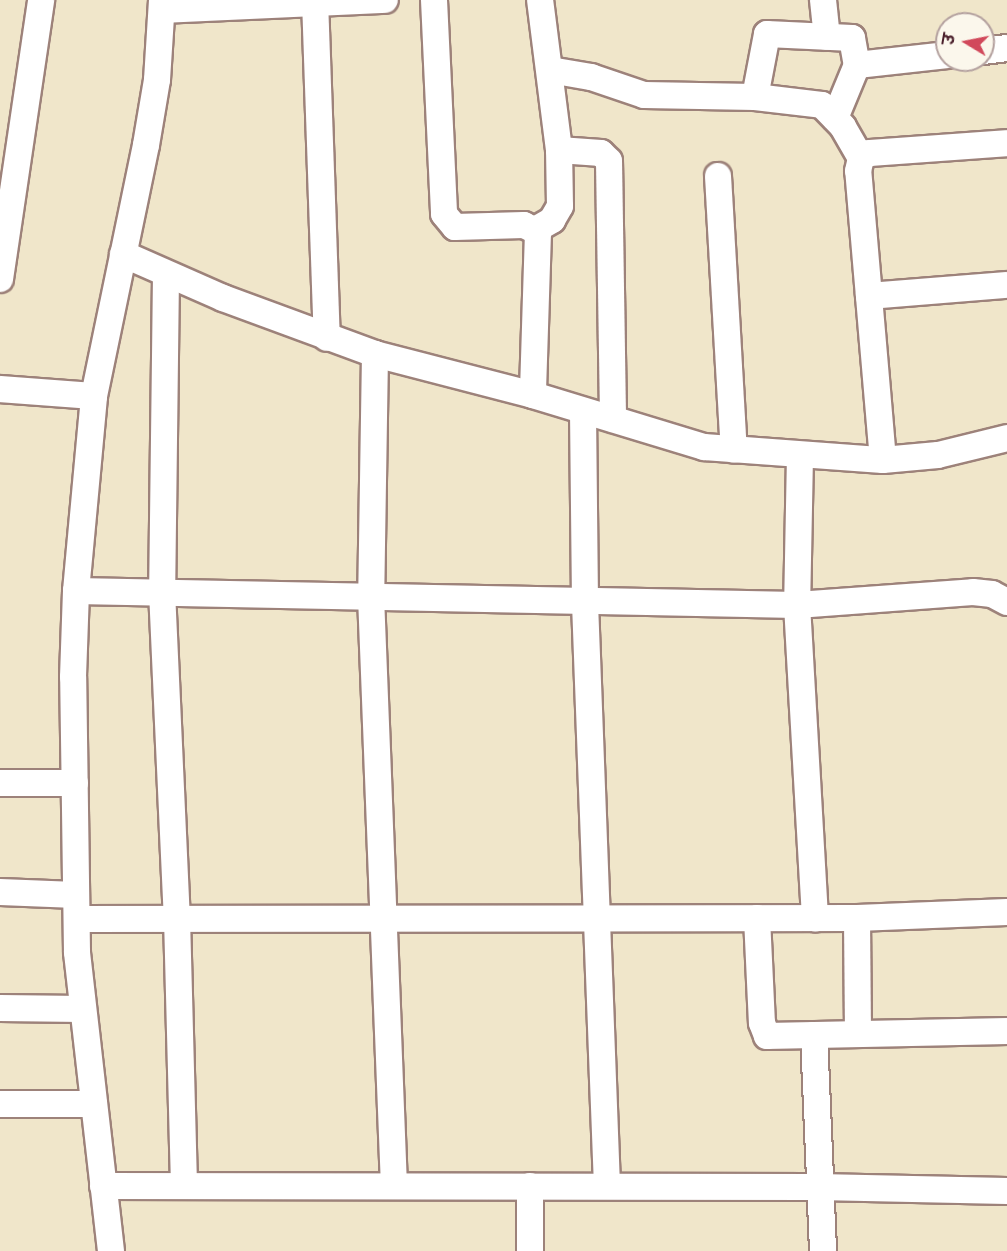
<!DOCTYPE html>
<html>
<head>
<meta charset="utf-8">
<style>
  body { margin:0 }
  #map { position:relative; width:1007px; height:1251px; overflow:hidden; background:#f0e6ca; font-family:Caveat,"Playpen Sans Deva",sans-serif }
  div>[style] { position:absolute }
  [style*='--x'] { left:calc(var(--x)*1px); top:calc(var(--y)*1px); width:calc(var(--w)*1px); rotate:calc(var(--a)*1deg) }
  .roads { filter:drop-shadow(2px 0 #9d827a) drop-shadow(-2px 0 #9d827a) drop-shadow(0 2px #9d827a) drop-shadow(0 -2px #9d827a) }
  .minor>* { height:26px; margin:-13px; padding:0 13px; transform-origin:13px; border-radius:13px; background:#fff }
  span { translate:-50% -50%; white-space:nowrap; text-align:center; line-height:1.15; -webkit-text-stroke:4.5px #fbf7ec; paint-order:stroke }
  .north { position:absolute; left:935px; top:12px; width:60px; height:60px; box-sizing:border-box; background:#fbf7ec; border:2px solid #b4a19f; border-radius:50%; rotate:280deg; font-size:16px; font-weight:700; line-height:24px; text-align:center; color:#4a1f2b }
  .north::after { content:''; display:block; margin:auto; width:21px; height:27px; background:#d1495b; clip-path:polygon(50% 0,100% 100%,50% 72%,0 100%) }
</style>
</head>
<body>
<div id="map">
  <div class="roads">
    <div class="minor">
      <i style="--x:315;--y:0;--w:338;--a:88"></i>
      <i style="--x:434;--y:0;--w:214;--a:87.3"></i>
      <i style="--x:444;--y:214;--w:17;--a:50"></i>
      <i style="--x:455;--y:227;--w:69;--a:-1.7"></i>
      <i style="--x:524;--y:225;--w:16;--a:27"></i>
      <i style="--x:538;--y:232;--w:163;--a:91.8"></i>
      <i style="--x:823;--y:0;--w:37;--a:84"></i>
      <i style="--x:163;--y:10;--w:222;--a:-2.6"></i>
      <i style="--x:983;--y:51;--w:24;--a:-7"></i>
      <i style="--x:550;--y:70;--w:42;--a:9.7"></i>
      <i style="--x:591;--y:77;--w:56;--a:18.8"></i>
      <i style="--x:644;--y:95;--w:111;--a:1"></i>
      <i style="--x:755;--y:97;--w:67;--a:6.8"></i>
      <i style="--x:822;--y:105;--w:30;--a:46"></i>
      <i style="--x:843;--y:127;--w:36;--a:60"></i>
      <i style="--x:755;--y:97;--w:64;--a:-79.2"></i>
      <i style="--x:767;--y:34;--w:85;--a:2.7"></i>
      <i style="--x:852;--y:38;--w:27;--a:80"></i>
      <i style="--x:857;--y:65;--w:91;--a:-6.3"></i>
      <i style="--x:835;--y:118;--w:57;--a:-67.5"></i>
      <i style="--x:559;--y:150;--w:42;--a:4.1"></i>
      <i style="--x:601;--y:153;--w:11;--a:45"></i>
      <i style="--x:609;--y:161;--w:258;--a:89.1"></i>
      <i style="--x:718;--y:176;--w:274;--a:86.7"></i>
      <i style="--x:535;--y:230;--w:20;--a:-30"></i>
      <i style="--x:552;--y:220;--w:16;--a:-60"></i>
      <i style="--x:560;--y:206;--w:56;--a:-91"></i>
      <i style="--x:559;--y:150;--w:151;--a:-97.2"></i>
      <i style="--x:123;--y:254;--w:109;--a:23.7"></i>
      <i style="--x:223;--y:298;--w:162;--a:20.2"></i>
      <i style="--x:375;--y:354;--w:163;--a:14.5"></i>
      <i style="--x:533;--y:395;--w:179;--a:16.9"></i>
      <i style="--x:704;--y:447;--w:179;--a:4.2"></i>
      <i style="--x:883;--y:460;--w:55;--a:-5.2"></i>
      <i style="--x:938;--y:455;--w:71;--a:-13.8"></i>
      <i style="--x:166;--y:275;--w:316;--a:90.7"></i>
      <i style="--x:162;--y:591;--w:327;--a:87.4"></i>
      <i style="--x:177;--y:918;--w:268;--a:88.5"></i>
      <i style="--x:0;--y:279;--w:282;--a:-81.6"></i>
      <i style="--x:869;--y:296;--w:138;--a:-4.6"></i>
      <i style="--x:375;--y:354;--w:242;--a:90.9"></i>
      <i style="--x:371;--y:596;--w:590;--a:87.77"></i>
      <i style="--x:0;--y:389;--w:94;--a:4.3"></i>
      <i style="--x:583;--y:411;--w:192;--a:89.4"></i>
      <i style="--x:585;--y:603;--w:583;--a:87.84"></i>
      <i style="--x:800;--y:455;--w:150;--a:91.1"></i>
      <i style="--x:797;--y:605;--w:314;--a:86.7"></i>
      <i style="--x:883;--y:460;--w:290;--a:-94.9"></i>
      <i style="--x:858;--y:171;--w:13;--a:-77"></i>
      <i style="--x:861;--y:158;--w:9;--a:-32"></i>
      <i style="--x:869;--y:153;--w:138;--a:-4.1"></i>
      <i style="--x:76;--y:591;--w:721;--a:1.11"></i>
      <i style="--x:797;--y:605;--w:176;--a:-4.2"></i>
      <i style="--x:973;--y:592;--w:19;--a:6"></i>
      <i style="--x:992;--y:594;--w:17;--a:28"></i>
      <i style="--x:0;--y:783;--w:75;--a:0"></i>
      <i style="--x:0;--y:892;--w:76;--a:2.3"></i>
      <i style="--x:757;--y:918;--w:105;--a:87.3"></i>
      <i style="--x:762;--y:1023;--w:14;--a:69"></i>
      <i style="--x:767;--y:1036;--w:240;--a:-1.2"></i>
      <i style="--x:857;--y:918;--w:115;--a:89.5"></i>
      <i style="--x:77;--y:919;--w:780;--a:-0.07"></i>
      <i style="--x:857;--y:918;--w:150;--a:-2.3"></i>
      <i style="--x:0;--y:1008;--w:83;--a:0.7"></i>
      <i style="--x:814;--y:1035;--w:216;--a:87.6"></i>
      <i style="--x:0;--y:1104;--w:94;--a:0"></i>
      <i style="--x:103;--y:1186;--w:715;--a:0.08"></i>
      <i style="--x:818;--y:1187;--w:189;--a:1.2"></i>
      <i style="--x:530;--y:1186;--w:65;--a:90"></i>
      <i style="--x:111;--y:1251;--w:301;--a:-96.5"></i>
      <i style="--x:77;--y:952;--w:275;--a:-90.8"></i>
      <i style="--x:73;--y:677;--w:86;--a:-88"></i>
      <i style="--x:76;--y:591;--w:196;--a:-84.7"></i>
      <i style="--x:94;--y:396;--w:256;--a:-78.3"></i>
      <i style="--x:146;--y:145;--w:66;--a:-80.4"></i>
      <i style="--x:157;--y:80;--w:80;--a:-86.4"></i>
    </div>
  </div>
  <div class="north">उ</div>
</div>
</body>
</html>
